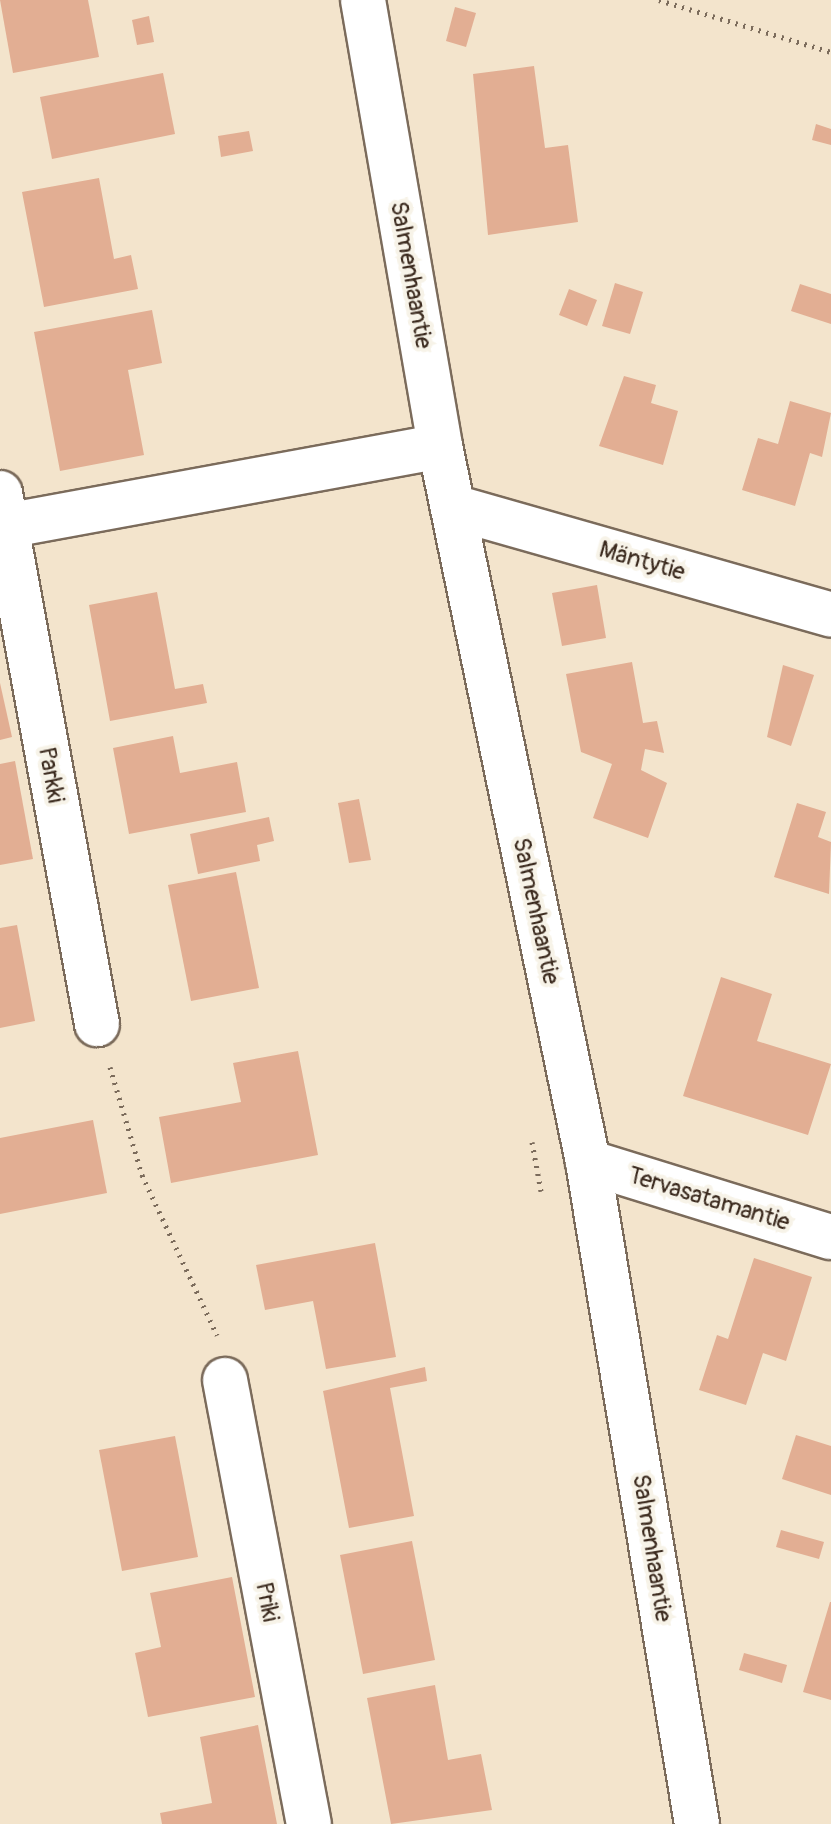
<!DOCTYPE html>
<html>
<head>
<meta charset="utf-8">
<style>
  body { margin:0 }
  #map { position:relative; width:831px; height:1824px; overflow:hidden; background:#f3e4cc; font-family:Pangolin,sans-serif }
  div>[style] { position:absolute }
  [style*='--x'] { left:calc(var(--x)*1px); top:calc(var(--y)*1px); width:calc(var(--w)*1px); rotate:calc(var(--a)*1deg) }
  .building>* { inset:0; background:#e2ae93 }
  .path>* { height:5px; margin-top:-2.5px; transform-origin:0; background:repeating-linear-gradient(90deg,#7b6b5b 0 2px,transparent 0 8px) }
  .roads { filter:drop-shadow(2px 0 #7b6b5b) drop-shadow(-2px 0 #7b6b5b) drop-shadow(0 2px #7b6b5b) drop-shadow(0 -2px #7b6b5b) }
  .street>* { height:44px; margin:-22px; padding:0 22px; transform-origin:22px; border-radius:22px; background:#fff }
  span { translate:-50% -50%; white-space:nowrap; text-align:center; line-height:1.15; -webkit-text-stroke:8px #f7f3e8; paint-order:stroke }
  .street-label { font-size:24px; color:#3b2a1e }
</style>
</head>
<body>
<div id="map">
  <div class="building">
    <i style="clip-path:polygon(0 0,88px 0,99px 57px,13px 73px)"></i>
    <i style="clip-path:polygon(455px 7px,476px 13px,466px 47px,446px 41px)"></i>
    <i style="clip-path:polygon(149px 16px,154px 42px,137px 45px,132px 20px)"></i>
    <i style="clip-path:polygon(534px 66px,545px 148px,568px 145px,578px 222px,488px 235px,473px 74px)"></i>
    <i style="clip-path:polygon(163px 73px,175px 134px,52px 159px,40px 97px)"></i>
    <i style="clip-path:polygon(816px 124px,831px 129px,831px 145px,812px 140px)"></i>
    <i style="clip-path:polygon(249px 131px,253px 151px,221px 157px,218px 136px)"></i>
    <i style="clip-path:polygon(99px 178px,114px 259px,131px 255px,138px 289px,44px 307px,22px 192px)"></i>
    <i style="clip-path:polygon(615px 283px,643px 292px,630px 334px,602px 326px)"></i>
    <i style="clip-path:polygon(800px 284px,831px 294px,831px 324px,791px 311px)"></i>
    <i style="clip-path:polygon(569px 289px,597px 300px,587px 326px,559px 315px)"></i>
    <i style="clip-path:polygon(152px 310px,162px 363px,128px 370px,144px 455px,60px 471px,34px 332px)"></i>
    <i style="clip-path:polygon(624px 376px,656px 385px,651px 403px,678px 411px,663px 465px,599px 446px)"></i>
    <i style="clip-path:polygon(790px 401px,831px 413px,822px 457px,810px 453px,795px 506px,742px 490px,758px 438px,778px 444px)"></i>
    <i style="clip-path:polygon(597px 585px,606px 638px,562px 646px,552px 593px)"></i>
    <i style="clip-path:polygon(157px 592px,175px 689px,203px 684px,207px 703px,110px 721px,89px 605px)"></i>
    <i style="clip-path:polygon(632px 662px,643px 723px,657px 721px,664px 753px,645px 749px,641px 770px,667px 783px,648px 838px,593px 818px,612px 764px,581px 752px,566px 674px)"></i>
    <i style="clip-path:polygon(783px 665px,814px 675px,791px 746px,767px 737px)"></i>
    <i style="clip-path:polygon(0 683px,12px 737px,0 740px)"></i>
    <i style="clip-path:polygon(173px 736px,180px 773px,237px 762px,246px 812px,129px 834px,113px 748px)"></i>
    <i style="clip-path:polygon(15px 761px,33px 859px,0 865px,0 764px)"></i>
    <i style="clip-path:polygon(359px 799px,371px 860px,349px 863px,338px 803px)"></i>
    <i style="clip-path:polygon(797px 803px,826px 812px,818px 837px,831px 842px,829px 894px,774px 877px)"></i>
    <i style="clip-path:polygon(269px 817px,274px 841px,257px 845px,260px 861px,198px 874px,190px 834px)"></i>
    <i style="clip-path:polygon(236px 872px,259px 988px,191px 1001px,168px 885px)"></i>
    <i style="clip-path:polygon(17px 925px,35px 1021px,0 1028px,0 928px)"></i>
    <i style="clip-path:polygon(721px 977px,772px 994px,757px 1041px,831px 1064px,808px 1135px,683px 1096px)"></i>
    <i style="clip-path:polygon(298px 1051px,318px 1155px,171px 1183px,159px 1117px,241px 1102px,233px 1063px)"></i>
    <i style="clip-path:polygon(93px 1120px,107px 1193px,0 1214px,0 1138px)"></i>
    <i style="clip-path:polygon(375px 1243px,396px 1357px,326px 1369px,313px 1301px,265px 1310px,256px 1265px)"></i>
    <i style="clip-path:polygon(754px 1258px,812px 1277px,786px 1361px,763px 1353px,746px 1405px,699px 1390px,717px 1335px,728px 1339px)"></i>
    <i style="clip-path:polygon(425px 1367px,427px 1381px,390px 1388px,414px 1516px,349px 1528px,323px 1391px)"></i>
    <i style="clip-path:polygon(796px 1435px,831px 1446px,831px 1495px,782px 1479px)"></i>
    <i style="clip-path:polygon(175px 1436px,198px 1557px,122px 1571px,99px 1450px)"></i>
    <i style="clip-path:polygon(781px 1530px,824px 1542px,819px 1559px,776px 1547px)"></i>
    <i style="clip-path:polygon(412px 1541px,435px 1660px,363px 1674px,340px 1555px)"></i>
    <i style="clip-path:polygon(232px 1577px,255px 1697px,148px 1717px,135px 1653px,161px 1647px,150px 1593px)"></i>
    <i style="clip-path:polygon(830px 1602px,831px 1602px,831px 1700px,803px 1692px)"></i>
    <i style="clip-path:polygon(744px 1653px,787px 1665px,782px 1683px,739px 1670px)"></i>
    <i style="clip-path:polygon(435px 1685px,448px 1760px,481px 1754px,492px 1810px,391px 1824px,367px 1698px)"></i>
    <i style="clip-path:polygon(258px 1725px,277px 1824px,162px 1824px,160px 1813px,212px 1803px,200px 1737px)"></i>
  </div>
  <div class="path">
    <i style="--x:659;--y:0;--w:180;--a:16.8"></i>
    <i style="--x:110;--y:1067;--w:113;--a:73.5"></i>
    <i style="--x:142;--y:1175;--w:177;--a:64.9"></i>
    <i style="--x:532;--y:1142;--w:50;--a:79.6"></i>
  </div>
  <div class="roads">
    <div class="street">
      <i style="--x:363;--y:0;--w:453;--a:80.2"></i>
      <i style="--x:440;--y:446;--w:731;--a:78.32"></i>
      <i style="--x:588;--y:1162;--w:671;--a:80.65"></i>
      <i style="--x:0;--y:493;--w:540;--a:79.65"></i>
      <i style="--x:453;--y:507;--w:393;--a:15.9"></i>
      <i style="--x:0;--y:527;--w:447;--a:-10.4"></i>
      <i style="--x:588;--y:1162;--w:254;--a:17.2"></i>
      <i style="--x:225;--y:1380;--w:452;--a:79.3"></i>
    </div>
  </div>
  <div class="street-label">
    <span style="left:411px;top:275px;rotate:80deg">Salmenhaantie</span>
    <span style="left:642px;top:561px;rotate:16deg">Mäntytie</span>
    <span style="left:51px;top:775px;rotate:80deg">Parkki</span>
    <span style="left:536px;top:911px;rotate:78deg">Salmenhaantie</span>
    <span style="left:709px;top:1199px;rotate:17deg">Tervasatamantie</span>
    <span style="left:652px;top:1548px;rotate:81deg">Salmenhaantie</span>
    <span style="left:267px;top:1602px;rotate:79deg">Priki</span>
  </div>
</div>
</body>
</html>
